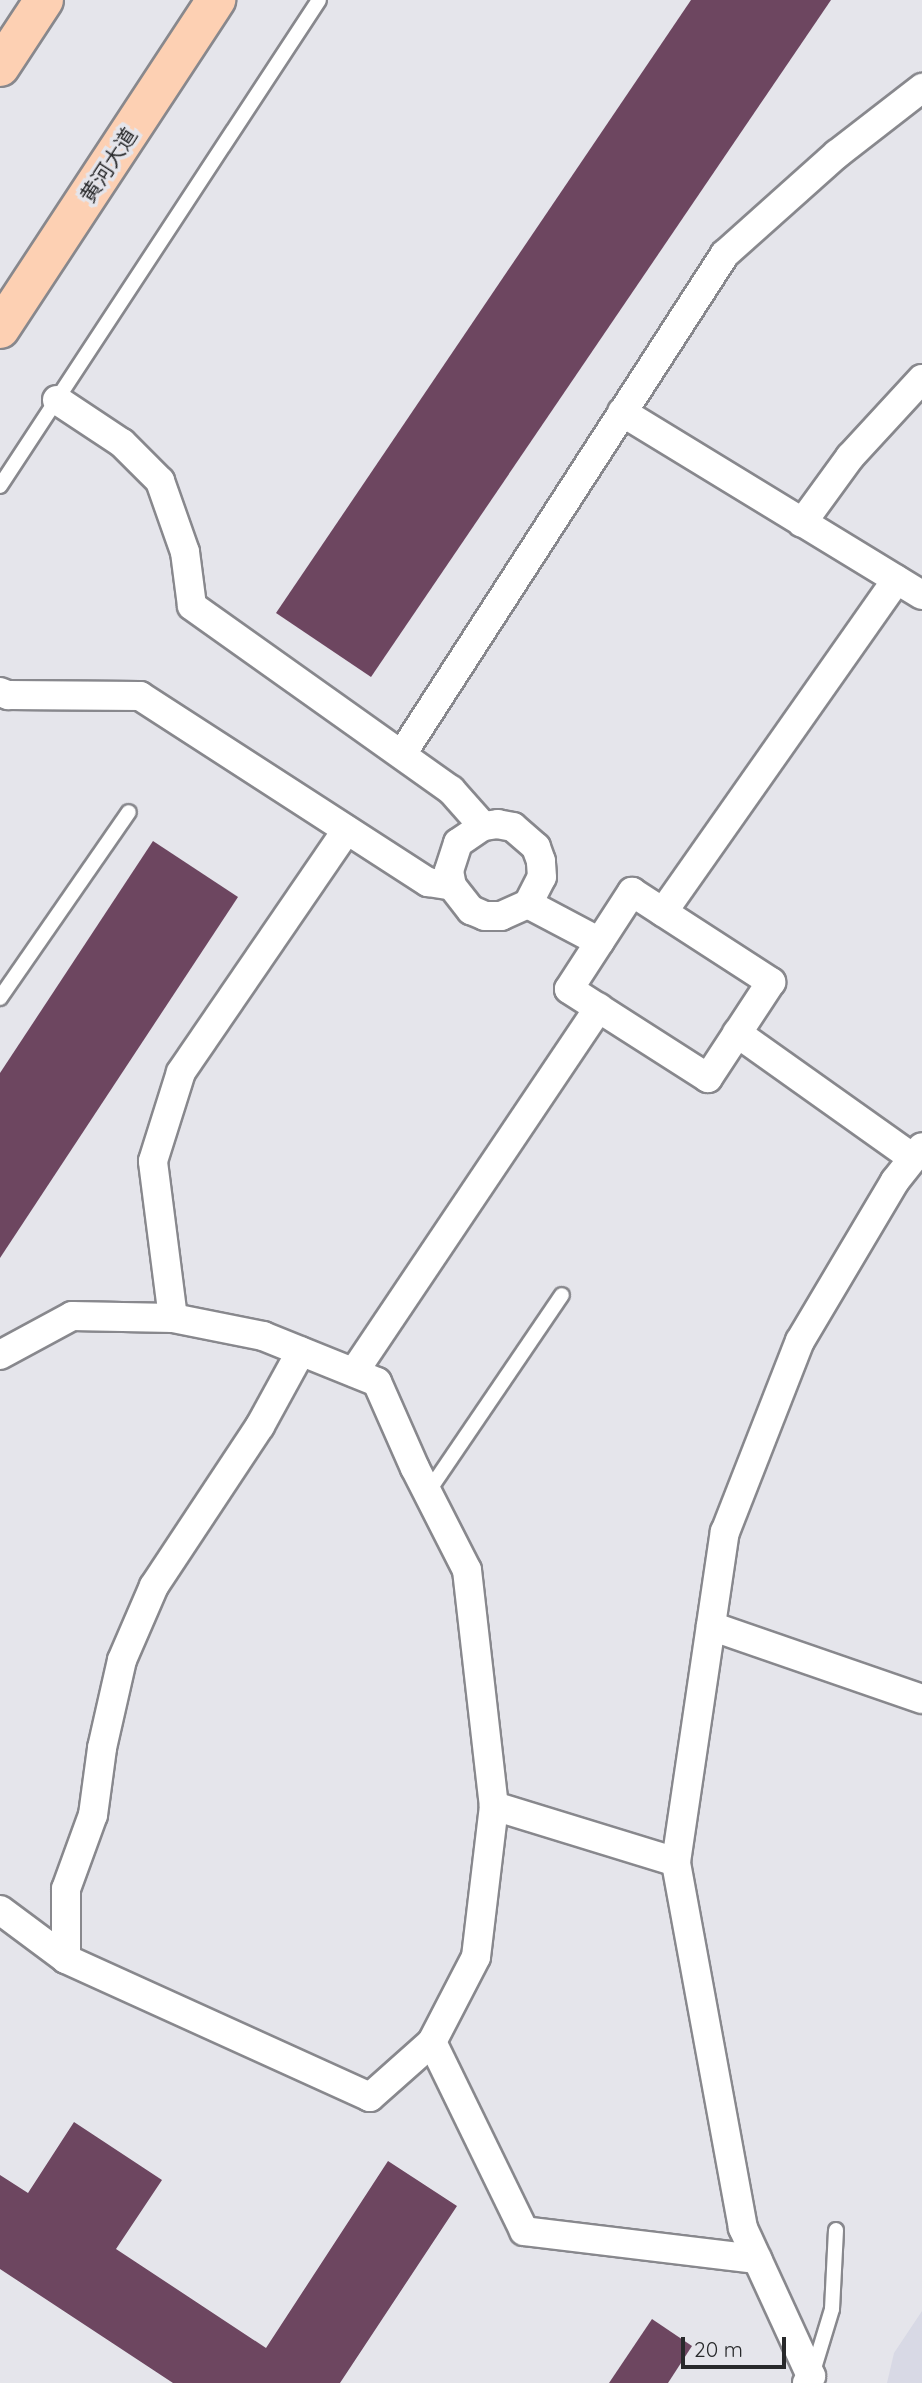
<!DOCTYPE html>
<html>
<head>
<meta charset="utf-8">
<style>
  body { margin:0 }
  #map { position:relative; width:922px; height:2383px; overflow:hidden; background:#e5e5eb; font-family:Quicksand,"Noto Sans SC",sans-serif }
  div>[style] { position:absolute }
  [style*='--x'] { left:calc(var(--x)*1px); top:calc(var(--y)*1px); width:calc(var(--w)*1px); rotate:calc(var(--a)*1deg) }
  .built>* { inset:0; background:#d8d9e5 }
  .building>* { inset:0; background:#6d4660 }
  .roads { filter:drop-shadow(2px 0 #88888d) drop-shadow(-2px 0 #88888d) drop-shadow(0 2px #88888d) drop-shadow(0 -2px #88888d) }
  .service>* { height:14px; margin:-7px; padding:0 7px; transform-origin:7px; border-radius:7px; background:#fff }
  .minor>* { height:28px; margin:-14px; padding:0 14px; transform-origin:14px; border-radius:14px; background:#fff }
  .primary>* { height:38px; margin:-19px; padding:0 19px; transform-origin:19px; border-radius:19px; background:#fdd0b3 }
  span { translate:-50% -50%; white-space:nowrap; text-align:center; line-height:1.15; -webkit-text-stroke:7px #e5e5eb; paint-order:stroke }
  .street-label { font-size:21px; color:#28292b }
  .scale { position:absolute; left:681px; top:2337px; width:105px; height:32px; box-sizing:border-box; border:4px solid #28292b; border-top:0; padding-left:9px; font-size:21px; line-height:24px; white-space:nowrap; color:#28292b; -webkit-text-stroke:5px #e5e5eb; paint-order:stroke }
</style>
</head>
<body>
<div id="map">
  <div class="built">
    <i style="clip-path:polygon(922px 2311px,922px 2383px,887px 2383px,894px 2353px)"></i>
  </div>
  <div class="building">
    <i style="clip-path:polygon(691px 0,831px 0,371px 677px,276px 613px)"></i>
    <i style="clip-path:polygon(153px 841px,238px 897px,0 1258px,0 1073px)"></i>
    <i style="clip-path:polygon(74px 2122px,162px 2180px,116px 2249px,266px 2348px,388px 2161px,457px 2206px,340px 2383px,173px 2383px,0 2269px,0 2175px,28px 2193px)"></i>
    <i style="clip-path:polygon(652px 2319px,692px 2346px,668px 2383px,609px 2383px)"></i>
  </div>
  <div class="roads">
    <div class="service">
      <i style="--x:0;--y:486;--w:581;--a:-56.72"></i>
      <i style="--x:0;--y:998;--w:226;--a:-55.3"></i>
      <i style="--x:428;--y:1492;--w:238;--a:-55.8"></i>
      <i style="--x:812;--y:2375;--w:69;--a:-73.1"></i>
      <i style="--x:832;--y:2309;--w:79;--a:-87.1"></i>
    </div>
    <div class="minor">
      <i style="--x:57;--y:400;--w:78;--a:33.5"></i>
      <i style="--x:122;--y:443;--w:54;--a:45"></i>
      <i style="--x:160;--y:481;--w:75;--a:70.6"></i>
      <i style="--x:185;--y:552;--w:54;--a:82.6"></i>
      <i style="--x:192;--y:606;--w:318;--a:35.4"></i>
      <i style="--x:451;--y:790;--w:48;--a:48.4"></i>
      <i style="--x:622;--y:412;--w:351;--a:31.4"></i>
      <i style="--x:802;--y:523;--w:82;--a:-54"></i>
      <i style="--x:850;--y:457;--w:106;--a:-47.3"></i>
      <i style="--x:0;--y:692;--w:9;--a:21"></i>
      <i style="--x:8;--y:695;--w:132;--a:0.4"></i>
      <i style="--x:140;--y:696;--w:343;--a:32.9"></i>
      <i style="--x:428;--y:882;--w:24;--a:9"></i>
      <i style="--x:452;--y:886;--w:31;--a:52"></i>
      <i style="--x:471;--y:910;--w:15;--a:23"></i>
      <i style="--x:485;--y:916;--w:16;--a:0"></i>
      <i style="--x:501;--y:916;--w:30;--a:-24"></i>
      <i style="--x:528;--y:904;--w:30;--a:-63"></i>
      <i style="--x:542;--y:877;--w:16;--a:-94"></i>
      <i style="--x:541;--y:861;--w:15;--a:-110"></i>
      <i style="--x:536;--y:847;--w:30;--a:-139"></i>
      <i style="--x:513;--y:827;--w:15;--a:-169"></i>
      <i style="--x:498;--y:824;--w:15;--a:172"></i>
      <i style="--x:483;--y:826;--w:30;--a:146"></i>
      <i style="--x:458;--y:843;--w:29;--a:108"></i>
      <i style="--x:449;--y:871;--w:15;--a:79"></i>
      <i style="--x:402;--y:754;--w:595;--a:-57.14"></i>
      <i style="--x:725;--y:254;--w:150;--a:-41.8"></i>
      <i style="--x:837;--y:154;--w:108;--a:-37.8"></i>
      <i style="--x:632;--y:892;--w:166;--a:32.9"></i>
      <i style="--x:771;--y:982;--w:115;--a:123.3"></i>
      <i style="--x:708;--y:1078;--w:165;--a:-147.4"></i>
      <i style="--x:569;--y:989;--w:116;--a:-57"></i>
      <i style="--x:528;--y:904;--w:81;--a:27.8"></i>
      <i style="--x:663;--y:912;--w:406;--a:-54.9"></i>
      <i style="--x:737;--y:1033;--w:216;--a:35.4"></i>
      <i style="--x:173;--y:1318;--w:158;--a:-97.3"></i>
      <i style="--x:153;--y:1161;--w:93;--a:-72.5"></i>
      <i style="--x:181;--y:1072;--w:293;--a:-55.6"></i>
      <i style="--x:0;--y:1355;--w:82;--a:-28.4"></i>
      <i style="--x:72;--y:1316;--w:101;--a:1.1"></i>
      <i style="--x:173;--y:1318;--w:92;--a:11.3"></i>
      <i style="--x:263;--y:1336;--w:123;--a:22"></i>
      <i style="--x:377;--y:1382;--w:94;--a:66.2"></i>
      <i style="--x:415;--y:1468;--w:114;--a:63"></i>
      <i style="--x:467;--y:1570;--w:238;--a:83.5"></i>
      <i style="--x:494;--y:1806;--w:152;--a:96.8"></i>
      <i style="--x:476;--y:1957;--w:96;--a:117.4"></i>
      <i style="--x:432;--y:2042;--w:83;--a:138.4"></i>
      <i style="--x:370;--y:2097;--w:334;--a:-155.6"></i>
      <i style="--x:66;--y:1959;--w:82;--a:-143.4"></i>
      <i style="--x:354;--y:1372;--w:439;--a:-56.1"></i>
      <i style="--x:711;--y:1626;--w:223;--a:19.1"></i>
      <i style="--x:494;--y:1806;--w:190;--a:17.1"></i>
      <i style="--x:66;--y:1959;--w:70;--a:-90"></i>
      <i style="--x:66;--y:1889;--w:79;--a:-70"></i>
      <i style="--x:93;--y:1815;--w:68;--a:-82.3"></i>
      <i style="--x:102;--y:1748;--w:90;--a:-77.2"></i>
      <i style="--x:122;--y:1660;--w:81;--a:-66.6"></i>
      <i style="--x:154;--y:1586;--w:192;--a:-56.5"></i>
      <i style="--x:260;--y:1426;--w:85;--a:-61.3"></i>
      <i style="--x:432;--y:2042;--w:210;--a:64"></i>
      <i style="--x:524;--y:2231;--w:235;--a:6.9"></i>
      <i style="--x:807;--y:2383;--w:8;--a:-60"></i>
      <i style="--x:811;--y:2376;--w:163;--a:-114.7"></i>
      <i style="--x:743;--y:2228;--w:372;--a:-100.4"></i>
      <i style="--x:676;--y:1862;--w:334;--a:-81.6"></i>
      <i style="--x:725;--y:1532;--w:205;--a:-68.6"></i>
      <i style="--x:800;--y:1341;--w:186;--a:-59.3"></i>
      <i style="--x:895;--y:1181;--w:43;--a:-51.5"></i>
    </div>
    <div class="primary">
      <i style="--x:0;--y:67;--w:80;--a:-56.7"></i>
      <i style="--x:0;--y:329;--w:394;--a:-56.7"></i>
    </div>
  </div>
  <div class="street-label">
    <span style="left:108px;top:165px;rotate:-57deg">黄河大道</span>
  </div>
  <div class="scale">20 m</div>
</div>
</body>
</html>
